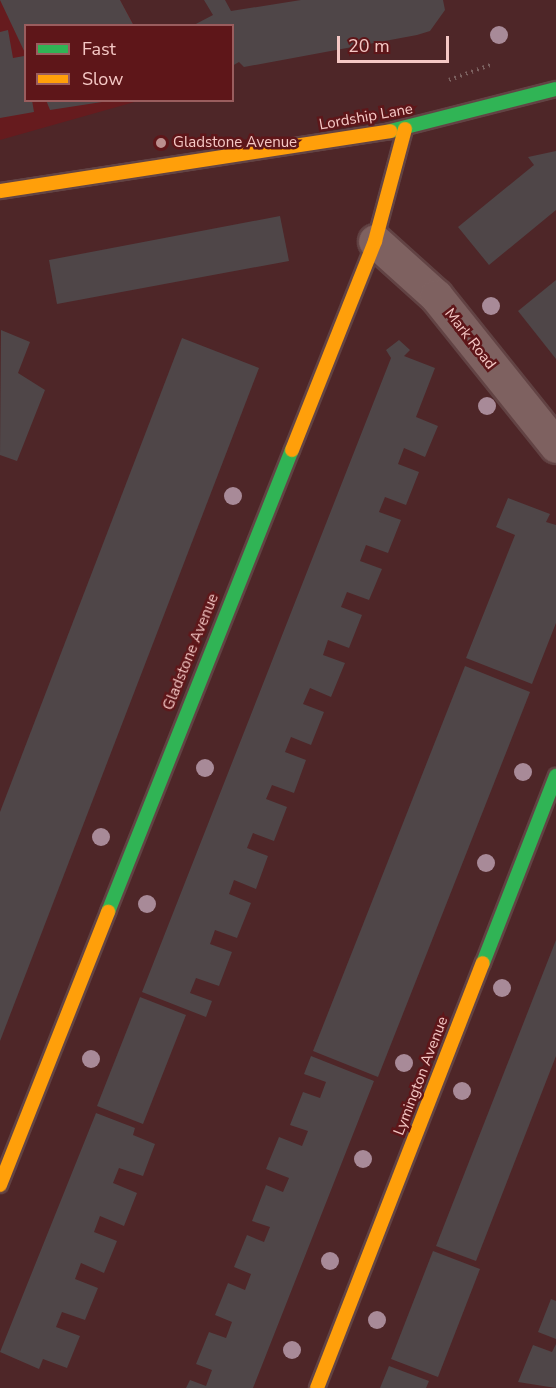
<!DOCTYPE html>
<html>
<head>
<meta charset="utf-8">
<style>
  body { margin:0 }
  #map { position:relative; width:556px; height:1388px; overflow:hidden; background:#4e2628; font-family:"Nunito Sans",sans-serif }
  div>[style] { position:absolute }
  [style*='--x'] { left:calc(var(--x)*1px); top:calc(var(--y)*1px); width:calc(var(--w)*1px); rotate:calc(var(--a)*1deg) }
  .built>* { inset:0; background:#661b1e }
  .building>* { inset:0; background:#4f4648 }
  .path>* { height:4px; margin-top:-2px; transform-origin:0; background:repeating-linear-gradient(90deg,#7b605f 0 1.5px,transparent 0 6px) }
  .roads { filter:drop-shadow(2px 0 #624344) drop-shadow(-2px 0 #624344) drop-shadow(0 2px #624344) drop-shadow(0 -2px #624344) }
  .street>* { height:33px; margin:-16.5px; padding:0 16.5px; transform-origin:16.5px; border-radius:16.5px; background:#7e6160 }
  .fast>* { height:14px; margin:-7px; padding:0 7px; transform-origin:7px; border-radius:7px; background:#30b455 }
  .slow>* { height:14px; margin:-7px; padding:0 7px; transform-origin:7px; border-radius:7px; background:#ff9f0a }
  .trees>* { width:18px; height:18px; margin:-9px; border-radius:50%; background:#a88a98 }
  .dots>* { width:16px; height:16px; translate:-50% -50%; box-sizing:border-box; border:3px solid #5e1619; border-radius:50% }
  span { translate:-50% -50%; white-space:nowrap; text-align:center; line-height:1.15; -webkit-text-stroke:5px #5e1619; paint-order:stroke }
  .street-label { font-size:15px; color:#f5c8c5 }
  .poi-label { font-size:15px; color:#f5c8c5 }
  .left { translate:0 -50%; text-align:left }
  .legend { position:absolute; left:24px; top:24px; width:210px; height:78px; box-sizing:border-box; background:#5e1619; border:2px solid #9a5d5e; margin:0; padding:8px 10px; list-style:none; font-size:18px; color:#f5c8c5 }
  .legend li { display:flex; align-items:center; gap:12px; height:30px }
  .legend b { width:30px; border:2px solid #9a5d5e }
  .scale { position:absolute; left:337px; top:36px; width:112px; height:27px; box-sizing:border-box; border:3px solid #f5c8c5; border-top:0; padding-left:8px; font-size:18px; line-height:21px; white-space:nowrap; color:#f5c8c5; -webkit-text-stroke:4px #5e1619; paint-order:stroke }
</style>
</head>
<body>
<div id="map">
  <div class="built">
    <i style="clip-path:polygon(0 0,120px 0,134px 25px,26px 26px,26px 100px,138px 101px,0 140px)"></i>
  </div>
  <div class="building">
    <i style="clip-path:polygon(0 0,120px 0,134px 26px,26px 26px,26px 55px)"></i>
    <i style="clip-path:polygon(204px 0,225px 0,231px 11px,301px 0,443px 0,445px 10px,430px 31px,417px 35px,244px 67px,239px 62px,232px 66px,232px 26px,192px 26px,213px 15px)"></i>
    <i style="clip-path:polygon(8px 30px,13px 58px,24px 56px,26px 100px,32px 100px,34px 112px,0 118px,0 32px)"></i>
    <i style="clip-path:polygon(46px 100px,101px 100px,102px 102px,50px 110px)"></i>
    <i style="clip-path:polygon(556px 151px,556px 210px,489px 265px,458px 227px,534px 165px,528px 157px)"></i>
    <i style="clip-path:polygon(280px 216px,289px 261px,57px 304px,49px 260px)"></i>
    <i style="clip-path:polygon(556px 280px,556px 359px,518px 311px)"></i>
    <i style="clip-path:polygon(1px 330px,30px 342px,18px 373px,45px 390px,17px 461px,0 455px)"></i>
    <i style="clip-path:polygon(182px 338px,259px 368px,0 1041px,0 812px)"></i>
    <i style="clip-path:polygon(399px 340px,410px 350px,404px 356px,435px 368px,416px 417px,438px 426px,425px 457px,404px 448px,398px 464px,419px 472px,406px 505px,385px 497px,379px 512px,401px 520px,388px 553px,366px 545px,360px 561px,382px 569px,369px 600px,347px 592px,341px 607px,362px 615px,349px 648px,328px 640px,323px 655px,345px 663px,331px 697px,310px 688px,303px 704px,324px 712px,311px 745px,291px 737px,285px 752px,306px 760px,294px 793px,272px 785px,266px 799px,287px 807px,274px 841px,253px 833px,247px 848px,268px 856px,256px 889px,234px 880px,229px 894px,251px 903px,237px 938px,215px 930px,210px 944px,232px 952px,219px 986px,196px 978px,190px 993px,212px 1001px,206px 1017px,142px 992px,391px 358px,386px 350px)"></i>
    <i style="clip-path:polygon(508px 498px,550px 514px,546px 522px,556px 525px,556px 623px,532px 684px,466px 658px,515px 535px,496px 527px)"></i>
    <i style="clip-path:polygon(465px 666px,530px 692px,378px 1077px,313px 1051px)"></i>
    <i style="clip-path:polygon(556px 940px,556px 1056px,476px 1261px,436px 1246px)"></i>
    <i style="clip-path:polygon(140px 997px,186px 1015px,143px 1124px,97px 1106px)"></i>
    <i style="clip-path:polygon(311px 1056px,374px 1081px,253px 1388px,186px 1388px,190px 1380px,206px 1386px,212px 1370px,196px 1364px,209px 1332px,226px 1338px,232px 1322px,215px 1315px,228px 1283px,245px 1290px,251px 1274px,234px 1267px,247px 1235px,264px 1242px,270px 1227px,252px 1221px,266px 1185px,283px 1192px,289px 1178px,266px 1169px,279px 1137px,302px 1146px,308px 1131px,290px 1125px,303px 1092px,320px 1098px,326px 1082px,304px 1074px)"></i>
    <i style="clip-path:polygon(96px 1113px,135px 1128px,133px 1135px,155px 1144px,143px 1176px,119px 1168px,113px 1183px,137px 1193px,124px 1226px,100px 1216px,94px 1232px,117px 1241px,104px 1273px,81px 1263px,75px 1279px,98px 1288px,85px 1320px,62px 1312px,56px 1327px,80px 1336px,67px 1368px,43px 1359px,39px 1369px,0 1352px)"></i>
    <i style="clip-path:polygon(433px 1251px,480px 1269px,438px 1377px,391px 1359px)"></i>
    <i style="clip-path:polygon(551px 1299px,556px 1301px,556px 1339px,538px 1332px)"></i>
    <i style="clip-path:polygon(556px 1344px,556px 1388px,518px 1382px,533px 1345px,552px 1352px)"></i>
    <i style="clip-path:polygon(389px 1366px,429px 1381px,426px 1388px,380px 1388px)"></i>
  </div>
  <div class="path">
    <i style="--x:449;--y:80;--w:47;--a:-20"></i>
  </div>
  <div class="roads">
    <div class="street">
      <i style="--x:375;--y:241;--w:82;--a:42"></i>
      <i style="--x:436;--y:296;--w:192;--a:51.3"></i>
    </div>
    <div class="fast">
      <i style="--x:390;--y:131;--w:171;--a:-14.2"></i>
      <i style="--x:108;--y:912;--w:497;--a:-68.3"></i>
      <i style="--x:483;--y:963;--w:201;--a:-68.7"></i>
    </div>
    <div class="slow">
      <i style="--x:0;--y:191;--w:395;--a:-8.7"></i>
      <i style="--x:292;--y:450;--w:225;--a:-68.3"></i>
      <i style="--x:375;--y:241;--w:116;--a:-75"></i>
      <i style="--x:0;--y:1185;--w:294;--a:-68.4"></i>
      <i style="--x:317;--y:1388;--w:456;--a:-68.7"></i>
    </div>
  </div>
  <div class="trees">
    <i style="left:499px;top:35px"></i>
    <i style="left:491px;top:306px"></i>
    <i style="left:487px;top:406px"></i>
    <i style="left:233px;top:496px"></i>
    <i style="left:205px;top:768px"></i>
    <i style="left:523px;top:772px"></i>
    <i style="left:101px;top:837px"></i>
    <i style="left:486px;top:863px"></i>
    <i style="left:147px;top:904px"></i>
    <i style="left:502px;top:988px"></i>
    <i style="left:91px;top:1059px"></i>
    <i style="left:404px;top:1063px"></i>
    <i style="left:462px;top:1091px"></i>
    <i style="left:363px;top:1159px"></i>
    <i style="left:330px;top:1261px"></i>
    <i style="left:377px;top:1320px"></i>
    <i style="left:292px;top:1350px"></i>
  </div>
  <div class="dots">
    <i style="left:161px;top:143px;background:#bb8f8e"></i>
  </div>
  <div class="street-label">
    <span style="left:366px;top:117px;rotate:-10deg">Lordship Lane</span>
    <span style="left:470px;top:339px;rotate:52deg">Mark Road</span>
    <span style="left:191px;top:652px;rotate:-68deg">Gladstone Avenue</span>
    <span style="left:421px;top:1076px;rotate:-69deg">Lymington Avenue</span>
  </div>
  <div class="poi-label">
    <span class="left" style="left:173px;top:143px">Gladstone Avenue</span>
  </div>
  <ul class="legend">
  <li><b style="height:8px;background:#30b455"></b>Fast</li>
  <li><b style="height:8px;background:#ff9f0a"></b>Slow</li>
  </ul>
  <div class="scale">20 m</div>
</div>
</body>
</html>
